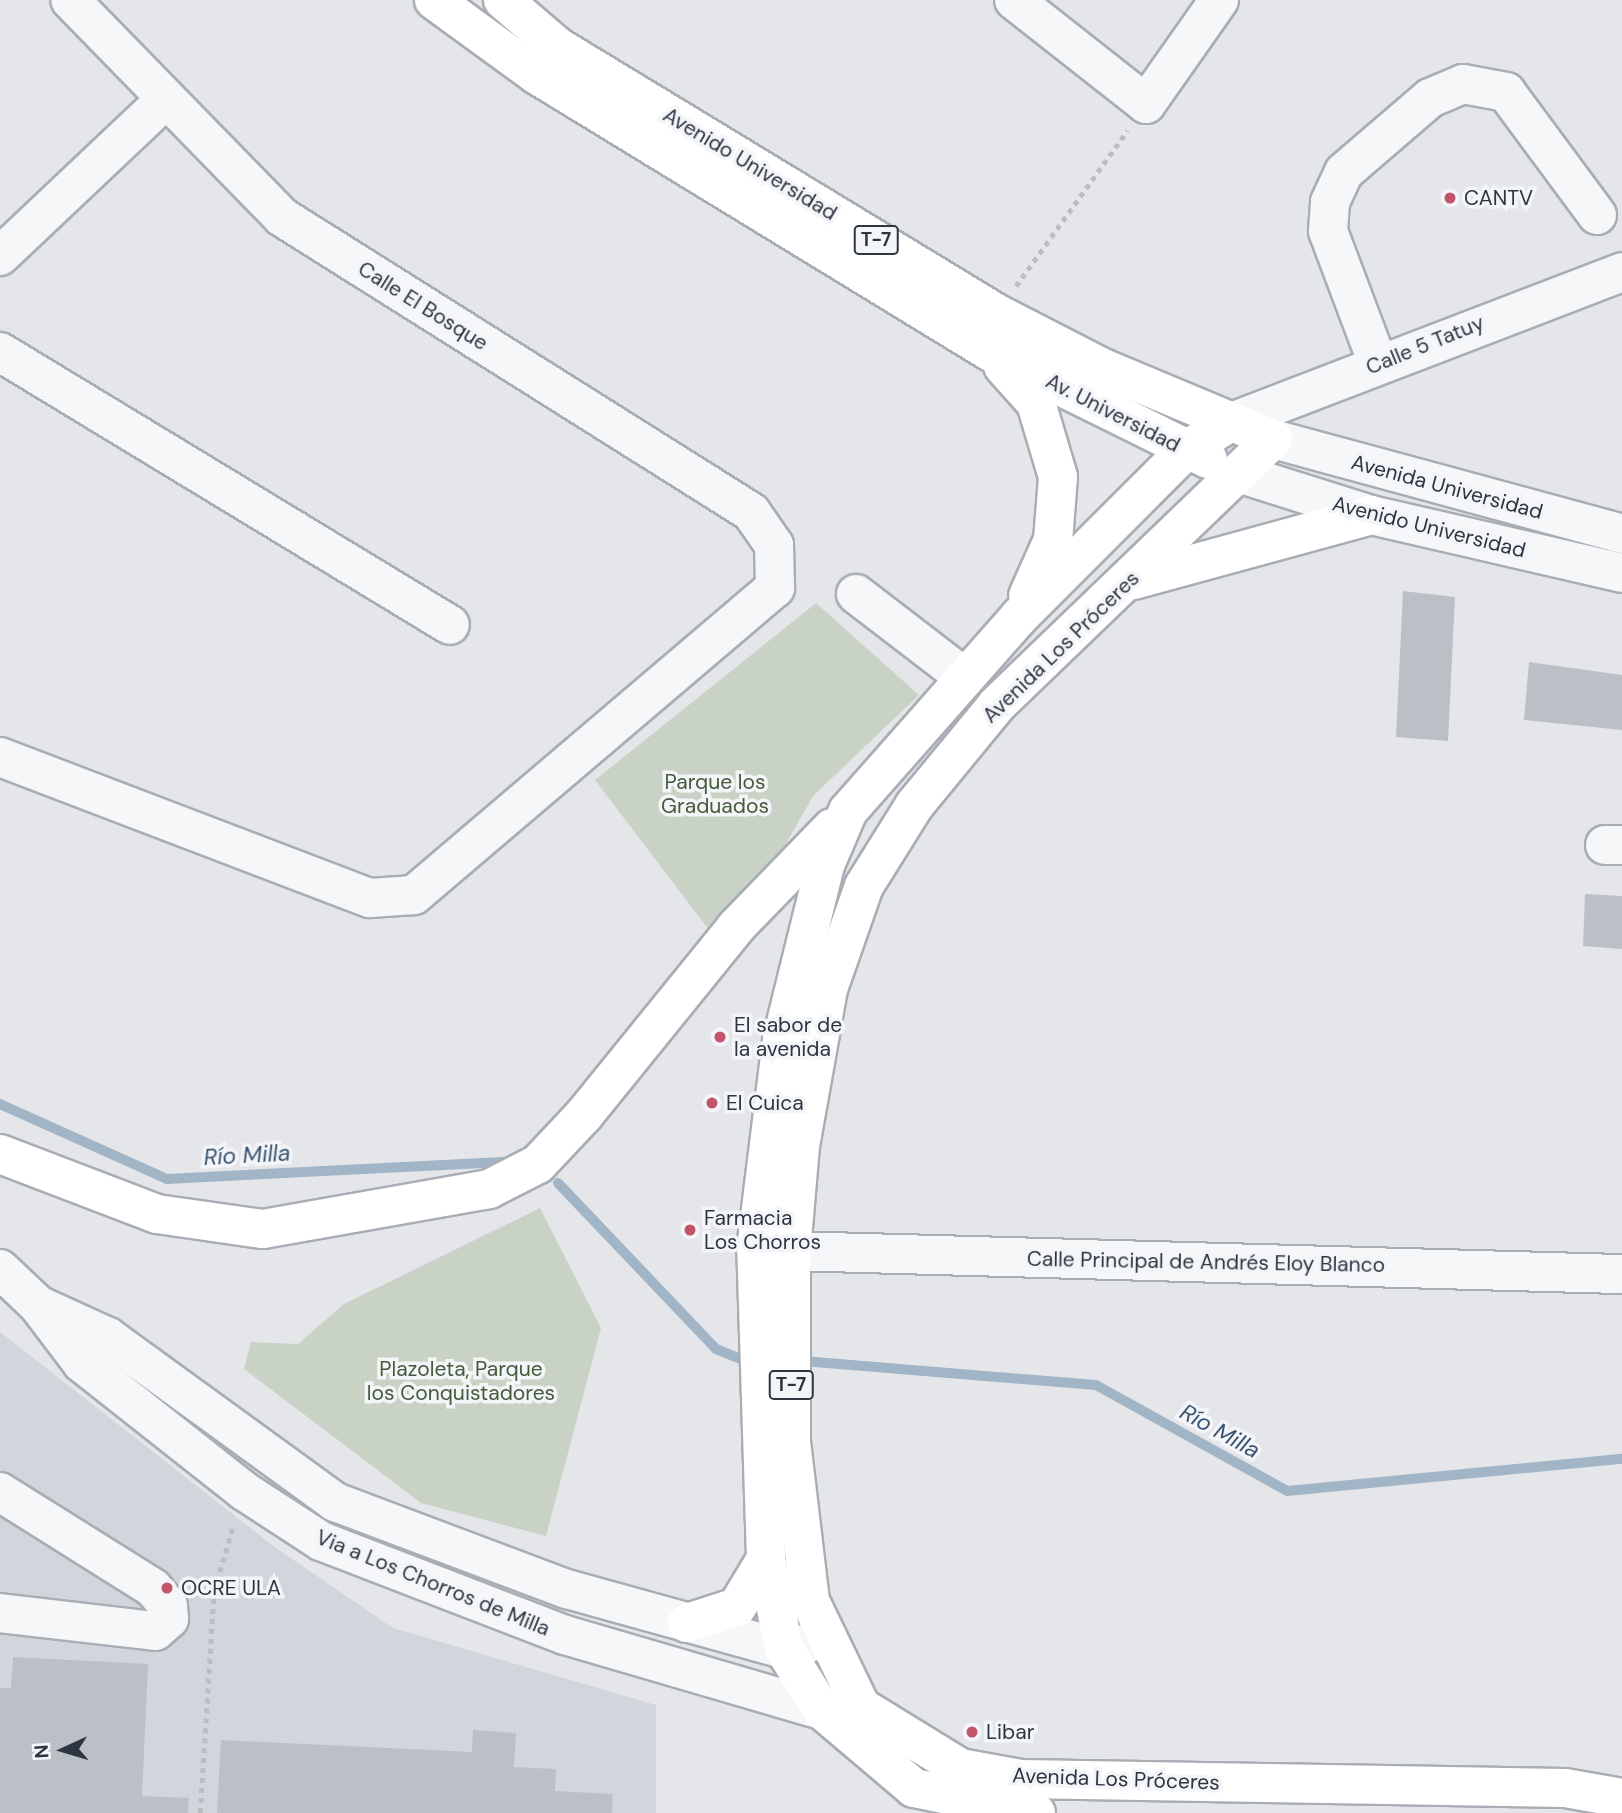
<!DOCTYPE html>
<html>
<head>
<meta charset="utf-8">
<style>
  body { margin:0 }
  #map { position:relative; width:1622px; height:1813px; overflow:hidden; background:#e4e6ea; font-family:"DM Sans",sans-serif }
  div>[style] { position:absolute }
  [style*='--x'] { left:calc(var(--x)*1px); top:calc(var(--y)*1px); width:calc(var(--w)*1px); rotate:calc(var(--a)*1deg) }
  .built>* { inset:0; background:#d2d6dc }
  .green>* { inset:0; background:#c9d3c5 }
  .stream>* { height:10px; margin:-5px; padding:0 5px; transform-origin:5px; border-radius:5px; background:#a2b5c6 }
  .building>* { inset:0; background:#bbc0c7 }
  .path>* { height:4.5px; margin-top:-2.25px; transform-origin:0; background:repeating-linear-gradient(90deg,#babdc2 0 5px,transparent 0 10px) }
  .roads { filter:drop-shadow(2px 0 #a9adb4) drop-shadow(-2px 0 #a9adb4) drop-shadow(0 2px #a9adb4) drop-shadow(0 -2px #a9adb4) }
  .minor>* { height:38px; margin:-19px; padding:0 19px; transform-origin:19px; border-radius:19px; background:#f6f7f9 }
  .highway>* { height:38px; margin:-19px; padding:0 19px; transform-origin:19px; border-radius:19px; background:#fff }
  .dots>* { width:19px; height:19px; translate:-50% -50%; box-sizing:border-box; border:4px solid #f3f5f8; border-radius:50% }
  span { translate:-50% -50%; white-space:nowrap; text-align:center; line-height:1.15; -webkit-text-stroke:7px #f3f5f8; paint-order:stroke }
  .shield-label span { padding:2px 5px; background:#f3f5f8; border:2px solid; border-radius:5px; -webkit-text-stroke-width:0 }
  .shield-label { font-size:19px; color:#2d3541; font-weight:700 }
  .street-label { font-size:21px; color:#2d3541 }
  .poi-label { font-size:21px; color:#2d3541 }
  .left { translate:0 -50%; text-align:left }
  .park-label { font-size:21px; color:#435b3b }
  .water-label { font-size:23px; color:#3a5571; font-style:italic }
  .north { position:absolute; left:28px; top:1715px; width:70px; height:70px; -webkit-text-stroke:5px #f3f5f8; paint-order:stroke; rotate:266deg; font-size:19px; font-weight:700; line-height:28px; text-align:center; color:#2d3541 }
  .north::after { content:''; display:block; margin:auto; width:24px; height:32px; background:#2d3541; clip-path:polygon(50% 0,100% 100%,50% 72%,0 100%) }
</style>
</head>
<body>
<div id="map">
  <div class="built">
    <i style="clip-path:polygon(0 1332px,276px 1548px,393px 1628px,656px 1705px,656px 1813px,0 1813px)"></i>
  </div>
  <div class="green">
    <i style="clip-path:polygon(816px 603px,919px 695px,813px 796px,725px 951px,595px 780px)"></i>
    <i style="clip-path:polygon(540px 1208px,601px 1328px,546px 1536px,421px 1503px,244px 1369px,251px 1342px,298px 1344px,344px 1304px)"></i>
  </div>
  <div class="stream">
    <i style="--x:0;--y:1104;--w:183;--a:24.2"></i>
    <i style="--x:167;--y:1179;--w:341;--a:-2.9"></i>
    <i style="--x:558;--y:1183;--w:229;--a:46.4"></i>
    <i style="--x:716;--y:1349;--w:29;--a:22"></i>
    <i style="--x:803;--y:1361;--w:294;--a:4.7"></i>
    <i style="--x:1096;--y:1385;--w:218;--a:29"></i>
    <i style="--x:1287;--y:1491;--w:337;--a:-5.5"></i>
  </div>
  <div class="building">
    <i style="clip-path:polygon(1403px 591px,1455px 597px,1448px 741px,1396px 737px)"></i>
    <i style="clip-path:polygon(1529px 662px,1622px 675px,1622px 730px,1524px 720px)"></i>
    <i style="clip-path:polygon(1585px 894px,1622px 896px,1622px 949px,1583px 946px)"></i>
    <i style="clip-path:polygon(13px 1657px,148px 1664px,142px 1796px,189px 1798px,188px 1813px,0 1813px,0 1688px,11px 1688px)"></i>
    <i style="clip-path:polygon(473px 1730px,516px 1733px,514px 1767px,556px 1769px,555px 1791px,613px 1794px,612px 1813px,217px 1813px,221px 1740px,472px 1752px)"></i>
  </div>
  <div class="path">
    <i style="--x:1016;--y:286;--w:191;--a:-54.4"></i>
    <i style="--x:200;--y:1813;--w:222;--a:-86.4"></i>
    <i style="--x:214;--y:1591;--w:68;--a:-73.7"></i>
  </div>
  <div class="roads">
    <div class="minor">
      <i style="--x:1014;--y:0;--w:168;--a:38.2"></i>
      <i style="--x:1146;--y:104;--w:127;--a:-54.9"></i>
      <i style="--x:0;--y:256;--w:227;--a:-43.4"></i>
      <i style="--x:0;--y:352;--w:526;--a:31.24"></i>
      <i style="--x:1378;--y:364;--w:142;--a:-110.6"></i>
      <i style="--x:1328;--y:231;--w:29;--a:-86"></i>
      <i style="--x:1330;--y:202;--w:33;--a:-65"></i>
      <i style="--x:1344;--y:172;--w:113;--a:-40.7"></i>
      <i style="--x:1430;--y:98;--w:36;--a:-23"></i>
      <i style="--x:1463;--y:84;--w:44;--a:10.5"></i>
      <i style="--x:1506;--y:92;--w:153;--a:53.5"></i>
      <i style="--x:1229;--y:423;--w:421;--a:-21"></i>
      <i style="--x:1273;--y:439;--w:362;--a:15.2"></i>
      <i style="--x:1238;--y:473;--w:139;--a:17.5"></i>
      <i style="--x:1371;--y:515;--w:258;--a:13"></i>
      <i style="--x:856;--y:594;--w:135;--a:37.5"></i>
      <i style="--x:0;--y:757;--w:396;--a:20.9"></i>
      <i style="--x:370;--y:898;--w:44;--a:-3.9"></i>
      <i style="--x:414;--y:895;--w:474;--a:-40.4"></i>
      <i style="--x:775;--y:588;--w:43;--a:-91.3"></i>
      <i style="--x:774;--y:545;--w:40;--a:-124.9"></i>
      <i style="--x:751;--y:512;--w:554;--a:-147.83"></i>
      <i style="--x:282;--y:217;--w:303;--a:-134.3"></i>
      <i style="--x:1605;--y:845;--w:17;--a:0"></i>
      <i style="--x:791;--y:1251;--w:831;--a:1.59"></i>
      <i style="--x:0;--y:1269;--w:52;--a:43.5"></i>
      <i style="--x:38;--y:1305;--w:73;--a:52.8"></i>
      <i style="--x:82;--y:1363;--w:206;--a:38.3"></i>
      <i style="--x:244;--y:1491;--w:92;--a:33"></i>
      <i style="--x:321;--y:1541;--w:261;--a:21.1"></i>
      <i style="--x:565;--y:1635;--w:268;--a:16.3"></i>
      <i style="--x:822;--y:1710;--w:23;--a:-5"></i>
      <i style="--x:40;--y:1306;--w:75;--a:24.5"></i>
      <i style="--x:108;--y:1337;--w:281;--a:36"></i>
      <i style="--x:335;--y:1502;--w:248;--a:20.6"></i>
      <i style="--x:567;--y:1589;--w:225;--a:15.5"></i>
      <i style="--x:784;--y:1649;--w:41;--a:-14"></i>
      <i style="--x:0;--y:1492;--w:181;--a:32.1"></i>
      <i style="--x:153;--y:1588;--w:23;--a:50"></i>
      <i style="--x:168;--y:1606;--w:13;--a:86"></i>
      <i style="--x:169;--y:1619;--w:18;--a:139"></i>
      <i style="--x:155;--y:1631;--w:156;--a:-173.4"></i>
    </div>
    <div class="highway">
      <i style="--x:434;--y:0;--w:127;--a:36.1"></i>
      <i style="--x:537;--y:75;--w:530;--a:31.41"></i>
      <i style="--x:989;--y:351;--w:244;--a:26.3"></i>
      <i style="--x:503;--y:0;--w:72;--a:40.5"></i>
      <i style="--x:558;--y:47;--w:512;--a:31.27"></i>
      <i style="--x:996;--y:313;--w:120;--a:27.2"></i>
      <i style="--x:1103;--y:368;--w:184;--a:22.7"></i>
      <i style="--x:1273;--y:439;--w:385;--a:136.1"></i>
      <i style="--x:996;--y:706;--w:129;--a:129.4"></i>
      <i style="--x:914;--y:806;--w:94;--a:122"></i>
      <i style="--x:864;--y:886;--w:109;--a:109.3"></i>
      <i style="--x:828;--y:989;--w:159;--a:100.1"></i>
      <i style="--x:800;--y:1146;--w:105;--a:94.9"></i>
      <i style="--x:791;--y:1251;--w:191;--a:90"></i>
      <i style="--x:791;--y:1442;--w:160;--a:83.2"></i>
      <i style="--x:810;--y:1601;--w:118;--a:64.3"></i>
      <i style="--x:861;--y:1707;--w:116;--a:31.6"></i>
      <i style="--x:960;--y:1768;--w:62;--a:10.2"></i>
      <i style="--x:1021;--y:1779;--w:544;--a:0.95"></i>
      <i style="--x:1565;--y:1788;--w:58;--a:10"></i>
      <i style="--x:1003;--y:366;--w:50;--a:48.3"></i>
      <i style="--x:1036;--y:403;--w:77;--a:73.4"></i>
      <i style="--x:1058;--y:477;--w:63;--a:94.5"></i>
      <i style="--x:1053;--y:540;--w:61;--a:114.1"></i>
      <i style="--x:1134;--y:580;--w:246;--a:-15.3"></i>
      <i style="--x:0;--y:1154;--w:168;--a:20.9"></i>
      <i style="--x:157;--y:1214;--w:107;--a:8.1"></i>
      <i style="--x:263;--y:1229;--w:230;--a:-10"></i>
      <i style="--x:489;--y:1189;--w:55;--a:-27"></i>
      <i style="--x:538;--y:1164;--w:67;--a:-46.8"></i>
      <i style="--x:584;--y:1115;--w:242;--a:-51"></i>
      <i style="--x:736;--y:927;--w:138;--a:-45.9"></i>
      <i style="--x:687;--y:1623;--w:52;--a:-17.7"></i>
      <i style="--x:737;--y:1607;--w:56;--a:-58.9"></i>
      <i style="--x:1036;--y:1813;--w:125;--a:-168.4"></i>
      <i style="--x:914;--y:1788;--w:121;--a:-139.7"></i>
      <i style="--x:822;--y:1710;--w:72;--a:-121.9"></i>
      <i style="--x:784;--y:1649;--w:92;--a:-101.3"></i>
      <i style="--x:766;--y:1559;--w:310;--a:-91.8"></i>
      <i style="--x:756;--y:1249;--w:212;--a:-82.9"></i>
      <i style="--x:782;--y:1039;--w:179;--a:-76.1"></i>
      <i style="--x:825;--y:865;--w:59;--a:-66.9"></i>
      <i style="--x:848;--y:811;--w:259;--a:-48.6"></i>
      <i style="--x:1019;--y:617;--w:236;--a:-45"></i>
      <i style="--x:1186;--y:450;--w:51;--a:-32.1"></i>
    </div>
  </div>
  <div class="dots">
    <i style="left:1450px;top:198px;background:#c2556a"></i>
    <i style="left:720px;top:1037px;background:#c2556a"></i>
    <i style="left:712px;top:1103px;background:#c2556a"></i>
    <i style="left:690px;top:1230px;background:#c2556a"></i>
    <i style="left:167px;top:1588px;background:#c2556a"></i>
    <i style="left:972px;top:1732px;background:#c2556a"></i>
  </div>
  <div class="shield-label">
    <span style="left:876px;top:240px">T-7</span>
    <span style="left:791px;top:1385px">T-7</span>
  </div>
  <div class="street-label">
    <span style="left:750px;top:164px;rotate:31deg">Avenido Universidad</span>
    <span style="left:423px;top:306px;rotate:32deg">Calle El Bosque</span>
    <span style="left:1425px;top:345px;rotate:-22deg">Calle 5 Tatuy</span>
    <span style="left:1113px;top:413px;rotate:27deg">Av. Universidad</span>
    <span style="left:1447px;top:487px;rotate:15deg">Avenida Universidad</span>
    <span style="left:1429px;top:527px;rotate:14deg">Avenido Universidad</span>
    <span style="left:1061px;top:647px;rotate:-44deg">Avenida Los Próceres</span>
    <span style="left:1206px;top:1262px;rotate:1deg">Calle Principal de Andrés Eloy Blanco</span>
    <span style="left:433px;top:1583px;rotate:22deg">Via a Los Chorros de Milla</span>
    <span style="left:1116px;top:1779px;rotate:2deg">Avenida Los Próceres</span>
  </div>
  <div class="poi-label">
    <span class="left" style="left:1464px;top:198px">CANTV</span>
    <span class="left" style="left:734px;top:1037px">El sabor de<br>la avenida</span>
    <span class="left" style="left:726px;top:1103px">El Cuica</span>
    <span class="left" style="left:704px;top:1230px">Farmacia<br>Los Chorros</span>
    <span class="left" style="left:181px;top:1588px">OCRE ULA</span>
    <span class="left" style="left:986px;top:1732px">Libar</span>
  </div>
  <div class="park-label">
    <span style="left:715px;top:794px">Parque los<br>Graduados</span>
    <span style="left:461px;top:1381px">Plazoleta, Parque<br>los Conquistadores</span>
  </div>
  <div class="water-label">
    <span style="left:247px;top:1155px;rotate:-3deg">Río Milla</span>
    <span style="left:1220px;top:1431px;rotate:29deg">Río Milla</span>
  </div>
  <div class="north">N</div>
</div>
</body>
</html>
